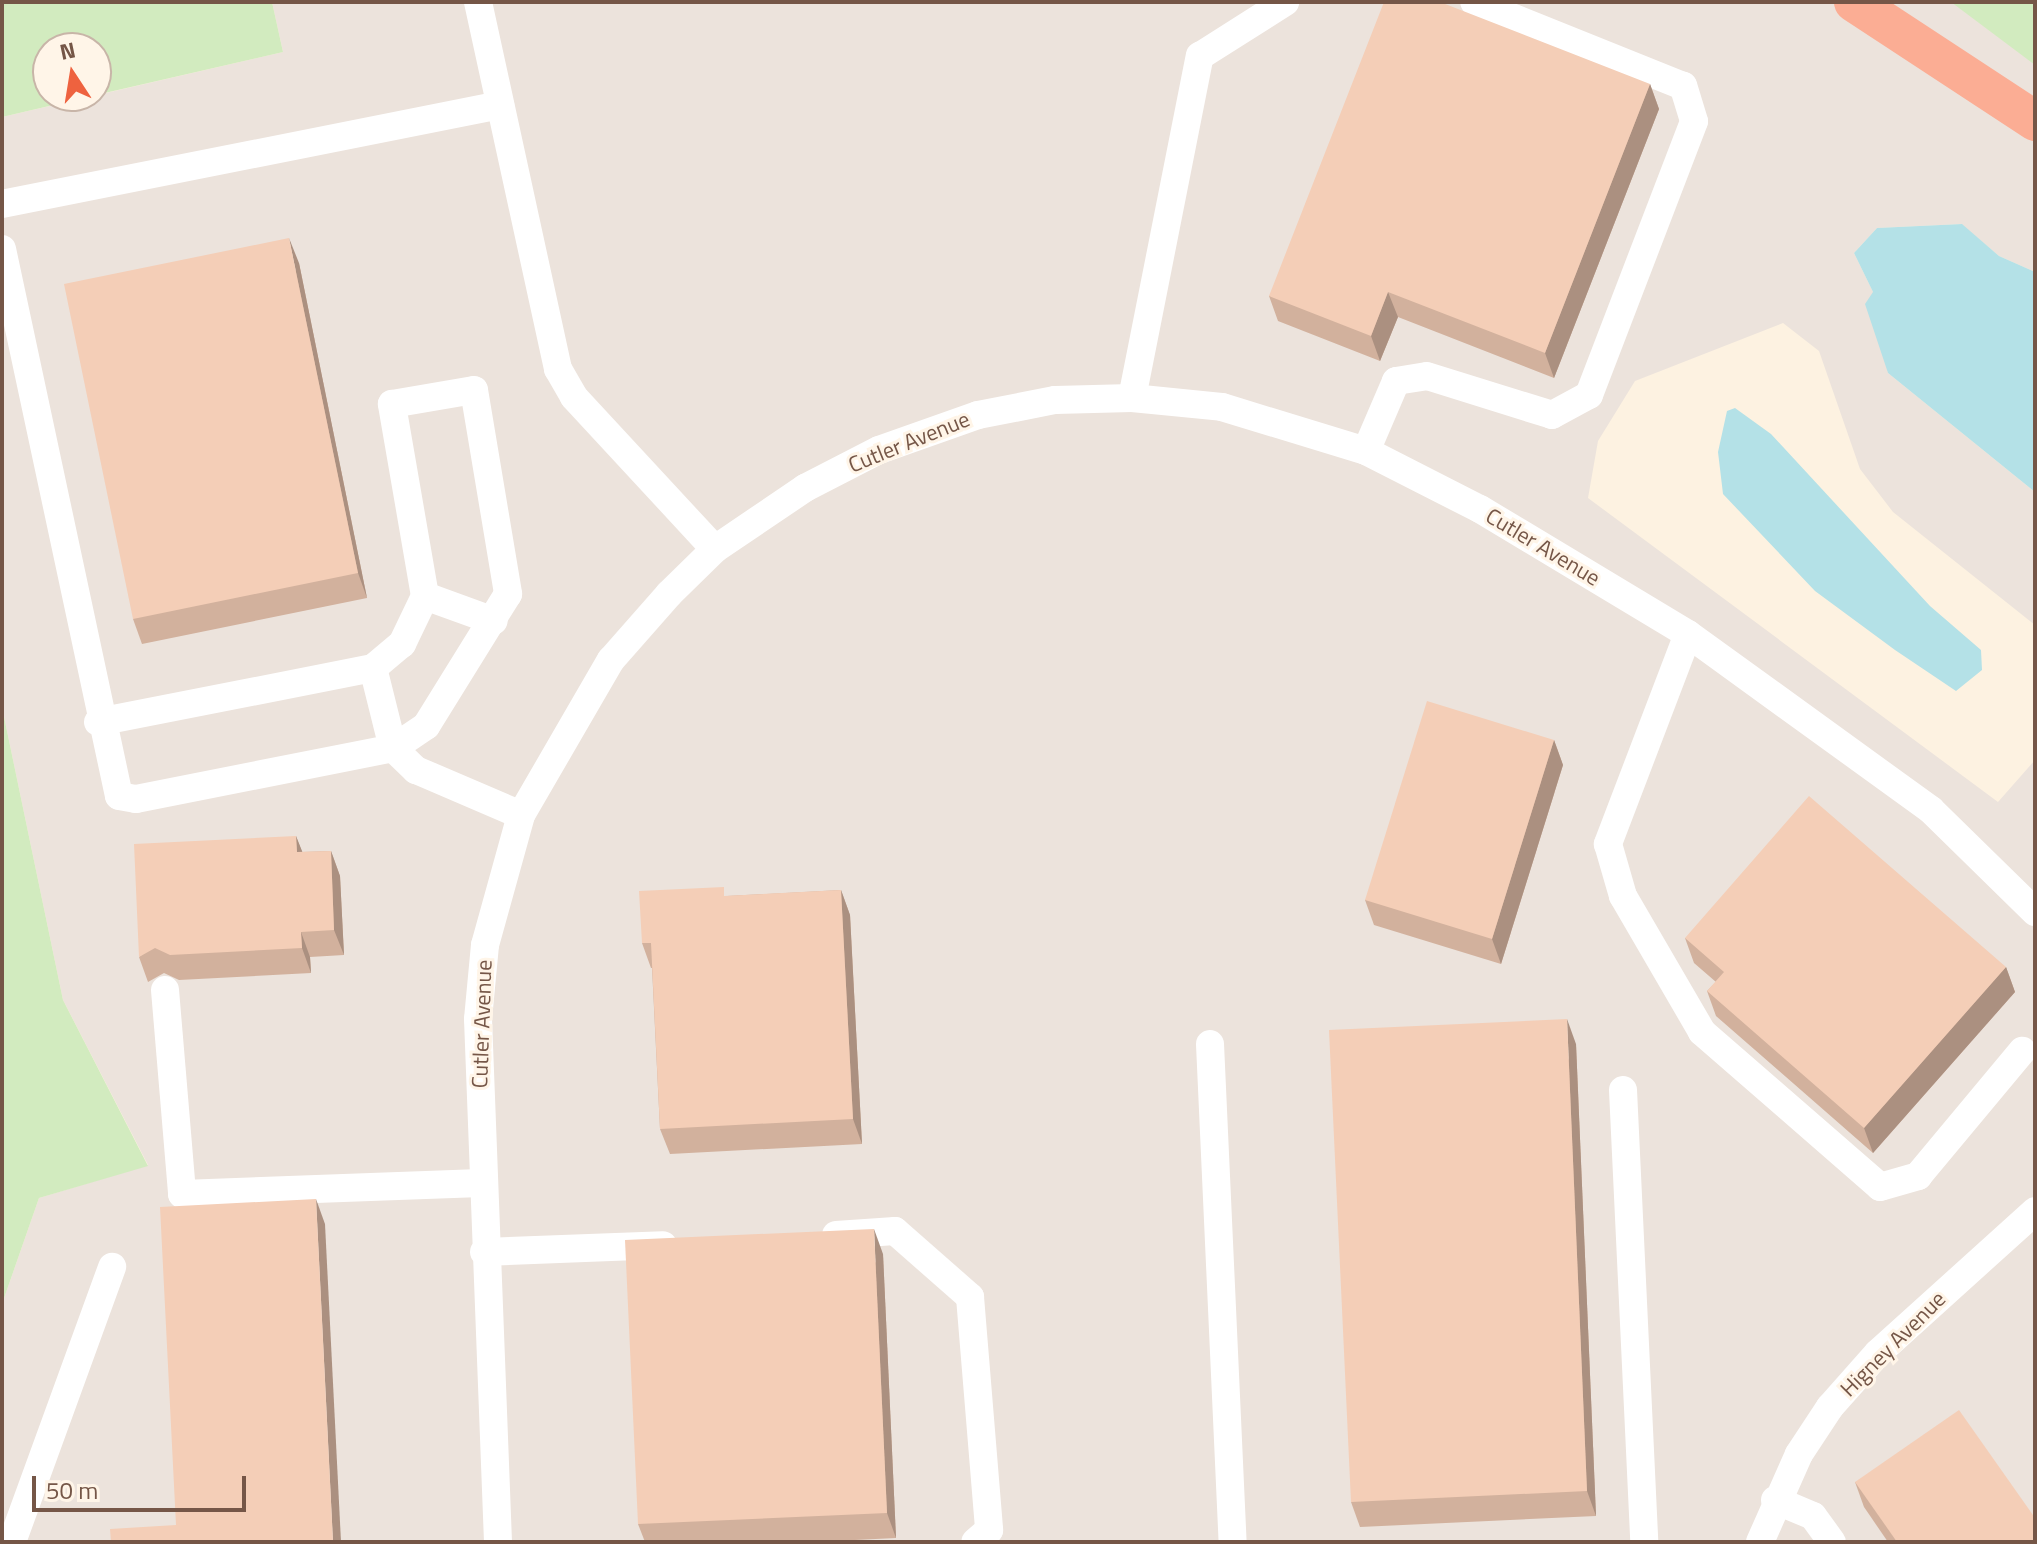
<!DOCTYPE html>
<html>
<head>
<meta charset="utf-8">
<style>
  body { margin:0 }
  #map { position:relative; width:2037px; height:1544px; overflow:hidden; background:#fdf2e1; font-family:"Titillium Web",sans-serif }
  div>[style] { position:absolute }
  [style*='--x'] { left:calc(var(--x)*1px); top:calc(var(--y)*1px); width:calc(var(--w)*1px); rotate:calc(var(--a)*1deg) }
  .industrial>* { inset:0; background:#ece3dc }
  .green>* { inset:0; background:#d2ebbf }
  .water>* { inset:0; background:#b4e1e7 }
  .minor>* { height:28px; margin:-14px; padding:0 14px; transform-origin:14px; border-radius:14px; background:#fff }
  .highway>* { height:40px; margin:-20px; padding:0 20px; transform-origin:20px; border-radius:20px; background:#fbad94 }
  .wall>* { inset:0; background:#d2b19d }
  .shaded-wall>* { inset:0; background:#ab9080 }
  .building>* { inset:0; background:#f4ceb7 }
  span { translate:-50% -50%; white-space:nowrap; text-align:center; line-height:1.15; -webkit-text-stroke:6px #fff5e8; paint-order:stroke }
  .street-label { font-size:22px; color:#755647 }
  .frame { position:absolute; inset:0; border:4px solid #755647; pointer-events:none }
  .north { position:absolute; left:32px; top:32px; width:80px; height:80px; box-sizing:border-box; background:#fff5e8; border:2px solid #c8b5a8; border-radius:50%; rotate:348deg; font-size:22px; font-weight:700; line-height:32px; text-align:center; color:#755647 }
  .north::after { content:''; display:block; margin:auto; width:28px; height:36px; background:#ee623f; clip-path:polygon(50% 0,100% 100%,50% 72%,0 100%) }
  .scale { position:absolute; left:32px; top:1476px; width:214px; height:36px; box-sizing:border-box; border:4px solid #755647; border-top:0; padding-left:10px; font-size:24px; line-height:28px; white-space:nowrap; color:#755647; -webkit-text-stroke:6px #fff5e8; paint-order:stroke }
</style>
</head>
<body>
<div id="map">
  <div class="industrial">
    <i style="clip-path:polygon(272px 2px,1979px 2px,2035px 21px,2035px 272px,1999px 256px,1961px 224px,1877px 228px,1854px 253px,1873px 292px,1888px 373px,2035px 492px,2035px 625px,1893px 512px,1860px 469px,1819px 351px,1783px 323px,1635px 381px,1598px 441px,1588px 498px,1998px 802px,2035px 760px,2035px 1542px,2px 1542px,2px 1304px,39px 1198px,148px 1165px,63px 1000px,2px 707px,2px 117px,283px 52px)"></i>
  </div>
  <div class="green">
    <i style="clip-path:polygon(2px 2px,272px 2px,283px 52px,96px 95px,96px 48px,48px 48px,48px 96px,92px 96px,2px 117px)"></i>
    <i style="clip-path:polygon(1951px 2px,2035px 2px,2035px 65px)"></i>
    <i style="clip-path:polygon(2px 707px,63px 1000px,148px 1166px,39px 1198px,2px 1304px)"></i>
  </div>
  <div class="water">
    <i style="clip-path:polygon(1962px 224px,1999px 256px,2035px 272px,2035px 492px,1888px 373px,1865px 304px,1873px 292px,1854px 253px,1877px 228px)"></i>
    <i style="clip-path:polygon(1735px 408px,1771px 434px,1930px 606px,1981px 650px,1982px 670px,1956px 691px,1895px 650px,1815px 591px,1723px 494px,1718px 452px,1727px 411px)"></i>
  </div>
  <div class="minor">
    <i style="--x:478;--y:2;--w:376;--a:77.7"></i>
    <i style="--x:558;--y:369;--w:32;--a:60"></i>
    <i style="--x:574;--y:397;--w:207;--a:47.2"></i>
    <i style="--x:2;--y:204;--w:508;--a:-11.24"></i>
    <i style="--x:2;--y:249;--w:559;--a:77.93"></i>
    <i style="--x:119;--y:796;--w:17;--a:10"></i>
    <i style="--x:136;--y:799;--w:262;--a:-11.2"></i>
    <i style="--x:393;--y:748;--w:32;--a:44"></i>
    <i style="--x:416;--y:770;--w:114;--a:23.2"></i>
    <i style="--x:1132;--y:398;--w:349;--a:-78.8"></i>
    <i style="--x:1200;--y:56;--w:101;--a:-32.4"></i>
    <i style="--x:1366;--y:451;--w:76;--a:-66.8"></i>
    <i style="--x:1396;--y:381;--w:31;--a:-9"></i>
    <i style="--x:1427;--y:376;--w:131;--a:17.3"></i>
    <i style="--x:1552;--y:415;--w:42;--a:-28.4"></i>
    <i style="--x:1589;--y:395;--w:293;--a:-69"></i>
    <i style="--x:1694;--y:121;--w:37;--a:-107"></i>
    <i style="--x:1683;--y:86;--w:225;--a:-158.1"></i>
    <i style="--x:425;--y:596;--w:73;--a:19.9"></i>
    <i style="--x:1688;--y:634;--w:225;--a:110.9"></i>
    <i style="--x:1608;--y:844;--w:54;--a:73.9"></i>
    <i style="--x:1623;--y:896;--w:157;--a:59.8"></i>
    <i style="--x:1702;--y:1032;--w:236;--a:41"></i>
    <i style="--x:1880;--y:1187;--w:40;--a:-16"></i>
    <i style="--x:1918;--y:1176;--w:163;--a:-50.2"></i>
    <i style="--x:98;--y:722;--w:280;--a:-11.1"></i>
    <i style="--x:373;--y:668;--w:38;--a:-40"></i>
    <i style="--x:402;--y:644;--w:53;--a:-64.4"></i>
    <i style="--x:425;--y:596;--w:195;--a:-99.8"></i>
    <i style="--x:392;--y:404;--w:83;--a:-9.7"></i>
    <i style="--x:474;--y:390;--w:207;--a:80.5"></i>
    <i style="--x:508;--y:594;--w:155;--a:121.8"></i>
    <i style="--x:426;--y:726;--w:40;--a:146"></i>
    <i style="--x:393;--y:748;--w:82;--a:-104"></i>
    <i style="--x:165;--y:990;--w:205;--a:85.2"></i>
    <i style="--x:182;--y:1194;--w:299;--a:-2.1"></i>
    <i style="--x:1210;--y:1044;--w:499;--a:87.4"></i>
    <i style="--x:1623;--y:1090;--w:452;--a:87.3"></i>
    <i style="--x:836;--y:1235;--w:59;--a:-3.9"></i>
    <i style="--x:895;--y:1231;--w:100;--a:41.3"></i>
    <i style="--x:970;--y:1297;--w:234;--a:85.3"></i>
    <i style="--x:989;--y:1530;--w:18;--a:139"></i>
    <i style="--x:484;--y:1252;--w:179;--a:-2.2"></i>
    <i style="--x:1775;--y:1500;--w:41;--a:22.8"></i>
    <i style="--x:1813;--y:1516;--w:32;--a:54"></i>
    <i style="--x:12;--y:1542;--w:293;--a:-70"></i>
    <i style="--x:498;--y:1542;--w:523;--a:-92.19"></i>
    <i style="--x:478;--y:1019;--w:74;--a:-84.6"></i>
    <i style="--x:485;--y:945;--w:135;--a:-74.5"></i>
    <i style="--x:521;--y:815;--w:179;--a:-59.9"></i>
    <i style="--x:611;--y:660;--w:88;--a:-48.7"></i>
    <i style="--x:669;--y:594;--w:64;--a:-44.4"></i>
    <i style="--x:715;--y:549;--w:109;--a:-34.1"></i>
    <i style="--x:805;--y:488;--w:83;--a:-27.2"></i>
    <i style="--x:879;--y:450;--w:105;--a:-19.5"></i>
    <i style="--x:978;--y:415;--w:78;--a:-11"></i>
    <i style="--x:1055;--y:400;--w:77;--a:-1.5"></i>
    <i style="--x:1132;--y:398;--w:90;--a:5.7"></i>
    <i style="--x:1222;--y:407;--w:151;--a:17"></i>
    <i style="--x:1366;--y:451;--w:128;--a:27"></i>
    <i style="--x:1480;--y:509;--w:243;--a:31"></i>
    <i style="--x:1688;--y:634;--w:300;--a:35.9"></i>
    <i style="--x:1931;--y:810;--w:146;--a:44.4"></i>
    <i style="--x:1760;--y:1542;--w:96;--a:-66.1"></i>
    <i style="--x:1799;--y:1454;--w:56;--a:-56.6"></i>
    <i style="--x:1830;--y:1407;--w:72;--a:-48.4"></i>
    <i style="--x:1878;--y:1353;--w:212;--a:-42.1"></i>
  </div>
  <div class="highway">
    <i style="--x:1854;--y:2;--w:217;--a:33.3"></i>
  </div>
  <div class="wall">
    <i style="clip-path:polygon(1650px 84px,1659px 109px,1554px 378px,1398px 317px,1380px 361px,1278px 321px,1269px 296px)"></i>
    <i style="clip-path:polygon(299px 263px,367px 598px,142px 644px,133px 619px)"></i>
    <i style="clip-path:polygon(1554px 740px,1563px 765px,1501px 964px,1374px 925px,1365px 900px)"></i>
    <i style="clip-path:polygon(296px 836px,302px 852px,331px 851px,340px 876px,344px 955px,310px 957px,311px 973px,179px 980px,164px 973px,148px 982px,139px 957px)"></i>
    <i style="clip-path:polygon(841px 890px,850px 915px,862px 1144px,670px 1154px,660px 1129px,652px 968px,651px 968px,642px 943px,727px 896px)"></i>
    <i style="clip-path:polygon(1685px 938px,2006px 967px,2015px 992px,1873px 1153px,1716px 1016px,1707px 991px,1716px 982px,1694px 963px)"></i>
    <i style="clip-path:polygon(1576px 1044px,1596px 1516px,1360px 1527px,1351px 1502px)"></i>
    <i style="clip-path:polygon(883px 1254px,896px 1538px,814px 1542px,645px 1542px,638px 1524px)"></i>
    <i style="clip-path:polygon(1855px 1482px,2035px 1542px,1888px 1542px,1864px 1507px)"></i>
  </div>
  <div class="shaded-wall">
    <i style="clip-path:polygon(1650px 84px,1659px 109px,1554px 378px,1545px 353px)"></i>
    <i style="clip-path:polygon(289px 238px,299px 263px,367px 598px,358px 573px)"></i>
    <i style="clip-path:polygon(1388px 292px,1398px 317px,1380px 361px,1371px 336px)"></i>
    <i style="clip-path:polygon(1554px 740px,1563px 765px,1501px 964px,1492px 939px)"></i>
    <i style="clip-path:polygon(296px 836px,306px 861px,297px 852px)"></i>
    <i style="clip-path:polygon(331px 851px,340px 876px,344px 955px,334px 930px)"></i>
    <i style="clip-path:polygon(841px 890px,850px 915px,862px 1144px,853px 1119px)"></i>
    <i style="clip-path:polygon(301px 932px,310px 957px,311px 973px,302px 948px)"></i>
    <i style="clip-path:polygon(2006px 967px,2015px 992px,1873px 1153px,1864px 1128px)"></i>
    <i style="clip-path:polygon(1567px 1019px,1576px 1044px,1596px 1516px,1587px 1491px)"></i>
    <i style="clip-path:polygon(316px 1199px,325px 1224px,341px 1542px,333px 1542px)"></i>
    <i style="clip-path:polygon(874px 1229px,883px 1254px,896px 1538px,887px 1513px)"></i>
  </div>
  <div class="building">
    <i style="clip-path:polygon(1384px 2px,1440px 2px,1650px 84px,1545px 353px,1388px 292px,1371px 336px,1269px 296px)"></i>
    <i style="clip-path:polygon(289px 238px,358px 573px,133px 619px,64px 284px)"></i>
    <i style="clip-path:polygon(1427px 701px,1554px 740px,1492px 939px,1365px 900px)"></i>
    <i style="clip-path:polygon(1809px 796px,2006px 967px,1864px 1128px,1707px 991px,1724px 972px,1685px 938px)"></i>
    <i style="clip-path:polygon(296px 836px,297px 852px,331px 851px,334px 930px,301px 932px,302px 948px,170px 955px,155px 948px,139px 957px,134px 844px)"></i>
    <i style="clip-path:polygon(724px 887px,724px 896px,841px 890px,853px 1119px,660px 1129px,651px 943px,642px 943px,639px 891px)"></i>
    <i style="clip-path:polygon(1567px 1019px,1587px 1491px,1351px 1502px,1329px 1030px)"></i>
    <i style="clip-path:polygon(316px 1199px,333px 1542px,111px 1542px,110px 1529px,176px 1525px,160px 1207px)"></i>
    <i style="clip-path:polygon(874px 1229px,887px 1513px,638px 1524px,625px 1240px)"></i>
    <i style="clip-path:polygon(1959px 1410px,2035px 1518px,2035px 1542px,1897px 1542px,1855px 1482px)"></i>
  </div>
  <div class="street-label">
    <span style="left:909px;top:442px;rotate:-22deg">Cutler Avenue</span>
    <span style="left:1543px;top:547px;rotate:31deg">Cutler Avenue</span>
    <span style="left:482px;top:1024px;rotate:-88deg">Cutler Avenue</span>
    <span style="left:1893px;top:1344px;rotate:-45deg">Higney Avenue</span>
  </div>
  <div class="frame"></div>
  <div class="north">N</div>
  <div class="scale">50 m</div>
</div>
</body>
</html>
